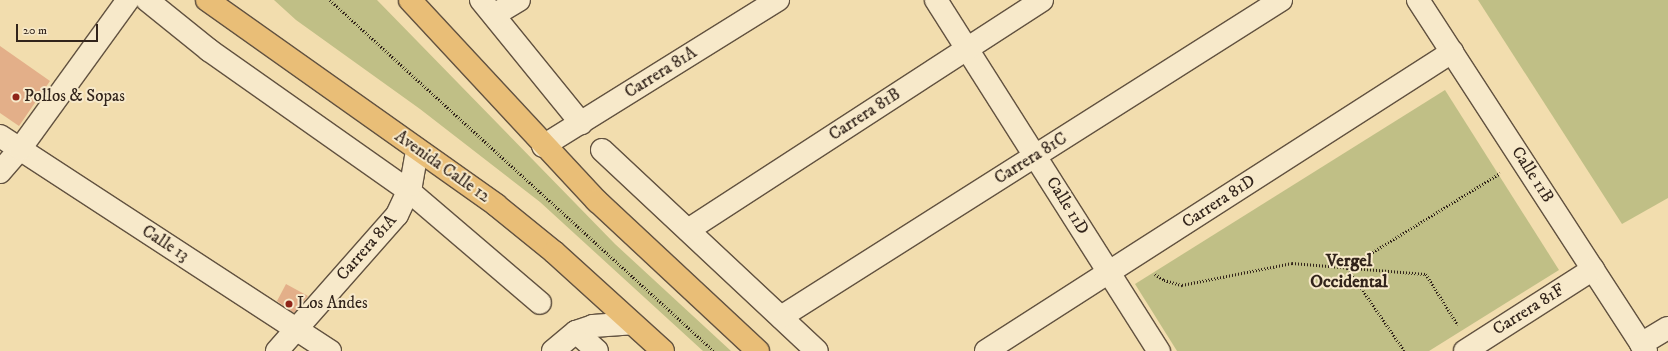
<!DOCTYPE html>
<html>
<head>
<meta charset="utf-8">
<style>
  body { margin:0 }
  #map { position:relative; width:1668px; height:351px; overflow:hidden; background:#f2ddae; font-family:"IM FELL DW Pica",serif }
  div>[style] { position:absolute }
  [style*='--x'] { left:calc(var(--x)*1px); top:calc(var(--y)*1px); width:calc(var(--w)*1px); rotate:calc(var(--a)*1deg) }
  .green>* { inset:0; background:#c0bf86 }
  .building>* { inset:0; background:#e3af89 }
  .path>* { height:2.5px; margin-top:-1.25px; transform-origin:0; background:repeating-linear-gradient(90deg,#32241b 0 1px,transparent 0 3px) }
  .roads { filter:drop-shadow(1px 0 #625240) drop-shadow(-1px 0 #625240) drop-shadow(0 1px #625240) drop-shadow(0 -1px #625240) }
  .minor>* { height:22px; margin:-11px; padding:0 11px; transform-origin:11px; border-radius:11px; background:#f7e9ca }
  .major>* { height:22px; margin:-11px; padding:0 11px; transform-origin:11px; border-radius:11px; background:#e9be77 }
  .dots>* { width:11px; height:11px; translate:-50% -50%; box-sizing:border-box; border:2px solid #f7e9ca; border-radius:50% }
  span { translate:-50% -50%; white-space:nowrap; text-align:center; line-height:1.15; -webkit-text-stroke:4px #f7e9ca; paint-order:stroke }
  .street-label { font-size:17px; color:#32241b }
  .poi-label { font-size:17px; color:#32241b }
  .left { translate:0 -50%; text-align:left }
  .neighbourhood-label { font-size:18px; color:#32241b; font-weight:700 }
  .scale { position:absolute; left:16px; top:24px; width:82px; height:18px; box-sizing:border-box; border:2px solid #32241b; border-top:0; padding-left:5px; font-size:12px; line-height:14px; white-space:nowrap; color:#32241b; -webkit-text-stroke:3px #f7e9ca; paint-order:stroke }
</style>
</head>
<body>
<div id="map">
  <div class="green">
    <i style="clip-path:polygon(274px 0,377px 0,615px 244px,731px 351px,703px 351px,540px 202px,420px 109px,296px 20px)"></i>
    <i style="clip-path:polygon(1478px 0,1668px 0,1668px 198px,1622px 224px)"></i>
    <i style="clip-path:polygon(1445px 90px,1559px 270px,1429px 351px,1177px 351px,1135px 284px)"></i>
  </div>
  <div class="building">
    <i style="clip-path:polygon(0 46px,50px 81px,19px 126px,0 113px)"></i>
    <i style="clip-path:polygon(286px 284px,308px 296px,294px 313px,277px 301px)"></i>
  </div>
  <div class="path">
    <i style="--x:330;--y:0;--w:520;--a:42.43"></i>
    <i style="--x:1155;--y:274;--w:11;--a:34"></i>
    <i style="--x:1164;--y:280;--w:19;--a:16"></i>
    <i style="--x:1182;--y:285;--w:112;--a:-11.3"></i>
    <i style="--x:1292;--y:263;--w:134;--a:4.7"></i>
    <i style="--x:1426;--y:274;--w:60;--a:57.9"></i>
    <i style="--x:1404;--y:351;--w:101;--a:-124.5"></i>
    <i style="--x:1347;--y:268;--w:180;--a:-31.8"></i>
  </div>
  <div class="roads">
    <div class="minor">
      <i style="--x:147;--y:0;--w:80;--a:38.9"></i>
      <i style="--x:209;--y:50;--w:245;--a:35.2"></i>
      <i style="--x:409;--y:191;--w:172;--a:40.5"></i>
      <i style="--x:481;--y:0;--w:159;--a:50.9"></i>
      <i style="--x:936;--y:0;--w:416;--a:57.6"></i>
      <i style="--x:1418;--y:0;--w:419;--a:57"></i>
      <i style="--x:494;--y:15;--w:29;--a:-31"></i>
      <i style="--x:0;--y:136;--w:394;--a:33.1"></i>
      <i style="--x:543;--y:146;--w:277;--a:-31.9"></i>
      <i style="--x:602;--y:150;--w:294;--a:43.1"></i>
      <i style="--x:0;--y:172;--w:30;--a:-49"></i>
      <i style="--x:20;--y:149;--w:184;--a:-54.1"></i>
      <i style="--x:688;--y:230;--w:422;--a:-33"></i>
      <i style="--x:781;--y:317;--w:592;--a:-32.37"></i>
      <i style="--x:576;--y:332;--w:28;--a:42"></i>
      <i style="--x:1641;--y:344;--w:31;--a:-31"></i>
      <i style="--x:277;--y:351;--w:181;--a:-48.6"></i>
      <i style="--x:397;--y:215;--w:33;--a:-65"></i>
      <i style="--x:411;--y:185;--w:36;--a:-80"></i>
      <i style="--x:553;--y:351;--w:30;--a:-40"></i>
      <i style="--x:576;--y:332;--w:18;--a:-19"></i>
      <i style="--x:593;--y:326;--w:39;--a:-4"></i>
      <i style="--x:986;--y:351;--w:554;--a:-32.69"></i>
      <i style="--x:1465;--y:351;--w:152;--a:-32.6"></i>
    </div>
    <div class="major">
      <i style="--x:207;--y:0;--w:354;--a:35.3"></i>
      <i style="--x:496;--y:205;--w:75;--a:39"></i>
      <i style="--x:554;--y:252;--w:147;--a:42.2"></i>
      <i style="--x:410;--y:0;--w:275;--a:47.1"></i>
      <i style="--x:597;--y:201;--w:220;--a:43"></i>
    </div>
  </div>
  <div class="dots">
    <i style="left:16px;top:97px;background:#8f2418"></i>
    <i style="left:289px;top:304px;background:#8f2418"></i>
  </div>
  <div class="street-label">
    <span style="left:661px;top:73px;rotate:-32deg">Carrera 81A</span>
    <span style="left:865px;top:115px;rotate:-33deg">Carrera 81B</span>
    <span style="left:1031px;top:159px;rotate:-32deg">Carrera 81C</span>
    <span style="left:442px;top:167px;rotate:35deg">Avenida Calle 12</span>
    <span style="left:1532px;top:175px;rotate:57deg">Calle 11B</span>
    <span style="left:1219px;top:202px;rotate:-33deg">Carrera 81D</span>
    <span style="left:1067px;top:206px;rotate:58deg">Calle 11D</span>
    <span style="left:165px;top:244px;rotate:33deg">Calle 13</span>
    <span style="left:367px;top:248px;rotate:-49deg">Carrera 81A</span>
    <span style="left:1529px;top:310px;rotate:-32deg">Carrera 81F</span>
  </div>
  <div class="poi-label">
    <span class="left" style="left:24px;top:97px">Pollos &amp; Sopas</span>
    <span class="left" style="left:297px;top:304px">Los Andes</span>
  </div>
  <div class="neighbourhood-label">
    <span style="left:1349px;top:272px">Vergel<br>Occidental</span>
  </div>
  <div class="scale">20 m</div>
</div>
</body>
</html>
